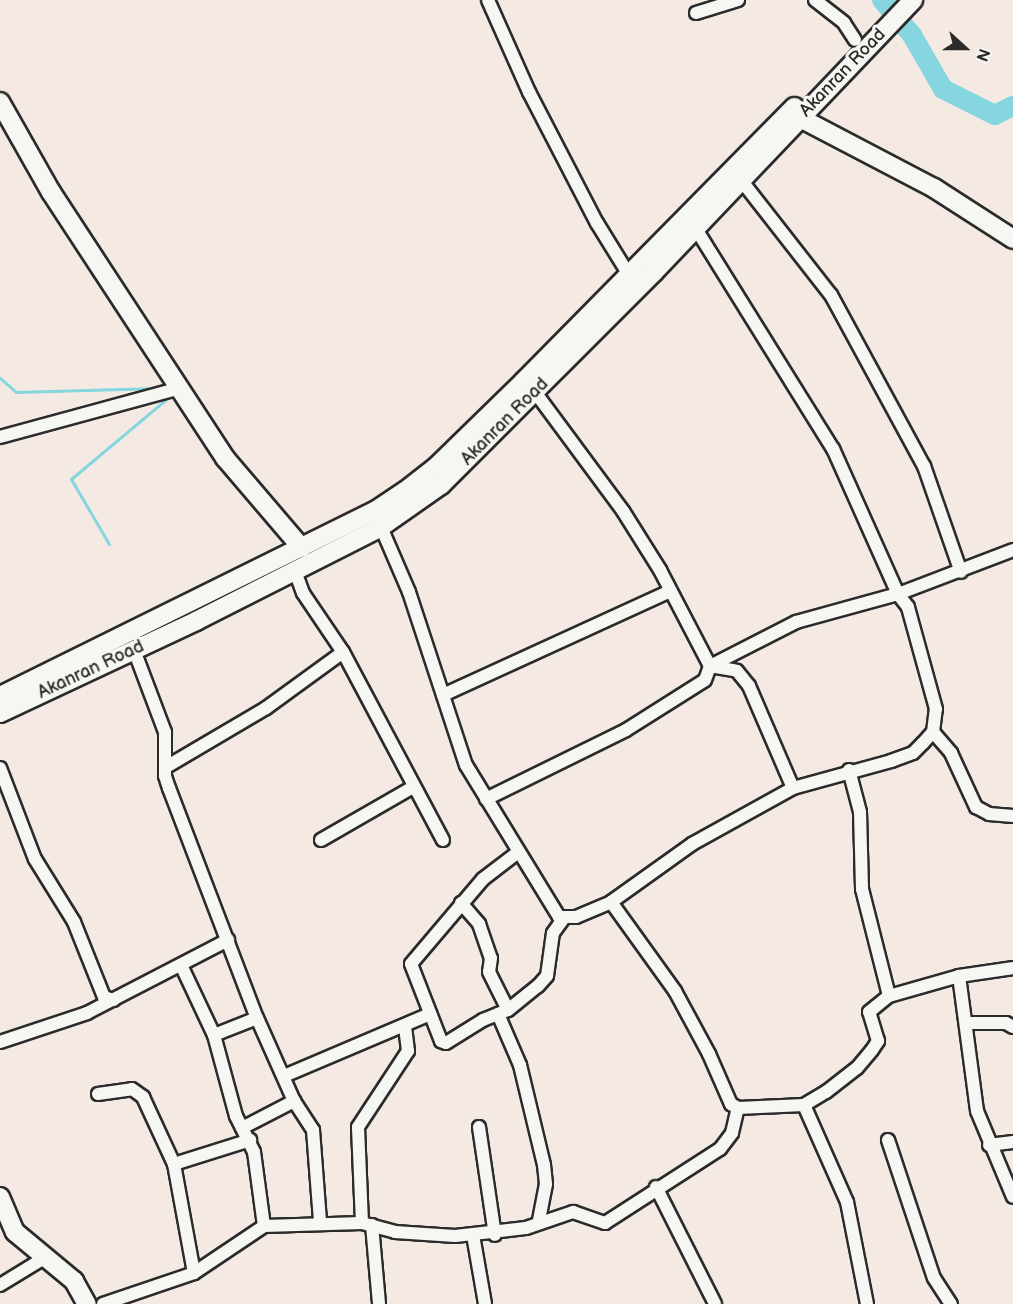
<!DOCTYPE html>
<html>
<head>
<meta charset="utf-8">
<style>
  body { margin:0 }
  #map { position:relative; width:1013px; height:1304px; overflow:hidden; background:#f5e9e3; font-family:"Balsamiq Sans",sans-serif }
  div>[style] { position:absolute }
  [style*='--x'] { left:calc(var(--x)*1px); top:calc(var(--y)*1px); width:calc(var(--w)*1px); rotate:calc(var(--a)*1deg) }
  .stream>* { height:3px; margin:-1.5px; padding:0 1.5px; transform-origin:1.5px; border-radius:1.5px; background:#85d6de }
  .river>* { height:20px; margin:-10px; padding:0 10px; transform-origin:10px; border-radius:10px; background:#85d6de }
  .roads { filter:drop-shadow(2px 0 #2b2b2b) drop-shadow(-2px 0 #2b2b2b) drop-shadow(0 2px #2b2b2b) drop-shadow(0 -2px #2b2b2b) }
  .street>* { height:12px; margin:-6px; padding:0 6px; transform-origin:6px; border-radius:6px; background:#f6f6f2 }
  .secondary>* { height:18px; margin:-9px; padding:0 9px; transform-origin:9px; border-radius:9px; background:#f6f6f2 }
  span { translate:-50% -50%; white-space:nowrap; text-align:center; line-height:1.15; -webkit-text-stroke:6px #f6f6f2; paint-order:stroke }
  .street-label { font-size:18px; color:#2b2b2b }
  .north { position:absolute; left:935px; top:18px; width:60px; height:60px; -webkit-text-stroke:4px #f6f6f2; paint-order:stroke; rotate:111deg; font-size:16px; font-weight:700; line-height:24px; text-align:center; color:#2b2b2b }
  .north::after { content:''; display:block; margin:auto; width:21px; height:27px; background:#2b2b2b; clip-path:polygon(50% 0,100% 100%,50% 72%,0 100%) }
</style>
</head>
<body>
<div id="map">
  <div class="stream">
    <i style="--x:0;--y:378;--w:21;--a:41"></i>
    <i style="--x:16;--y:392;--w:142;--a:-1.6"></i>
    <i style="--x:109;--y:544;--w:75;--a:-120.3"></i>
    <i style="--x:71;--y:479;--w:131;--a:-40"></i>
  </div>
  <div class="river">
    <i style="--x:882;--y:0;--w:46;--a:49.4"></i>
    <i style="--x:912;--y:35;--w:62;--a:60.1"></i>
    <i style="--x:943;--y:89;--w:58;--a:26.6"></i>
    <i style="--x:995;--y:115;--w:20;--a:-27"></i>
  </div>
  <div class="roads">
    <div class="street">
      <i style="--x:488;--y:0;--w:101;--a:66"></i>
      <i style="--x:529;--y:92;--w:148;--a:62.6"></i>
      <i style="--x:597;--y:223;--w:61;--a:58.4"></i>
      <i style="--x:815;--y:0;--w:37;--a:38"></i>
      <i style="--x:844;--y:23;--w:20;--a:57"></i>
      <i style="--x:696;--y:13;--w:44;--a:-17.2"></i>
      <i style="--x:741;--y:180;--w:146;--a:52"></i>
      <i style="--x:831;--y:295;--w:195;--a:61.5"></i>
      <i style="--x:924;--y:466;--w:112;--a:70.8"></i>
      <i style="--x:535;--y:392;--w:148;--a:53.5"></i>
      <i style="--x:623;--y:511;--w:70;--a:57.9"></i>
      <i style="--x:660;--y:570;--w:108;--a:62.5"></i>
      <i style="--x:710;--y:666;--w:27;--a:10"></i>
      <i style="--x:737;--y:671;--w:19;--a:51"></i>
      <i style="--x:749;--y:686;--w:111;--a:66.7"></i>
      <i style="--x:0;--y:437;--w:187;--a:-15.2"></i>
      <i style="--x:381;--y:527;--w:71;--a:66.7"></i>
      <i style="--x:409;--y:592;--w:182;--a:71.8"></i>
      <i style="--x:466;--y:765;--w:178;--a:58.5"></i>
      <i style="--x:559;--y:917;--w:17;--a:0"></i>
      <i style="--x:576;--y:917;--w:38;--a:-23"></i>
      <i style="--x:611;--y:902;--w:100;--a:-35.6"></i>
      <i style="--x:692;--y:844;--w:115;--a:-29"></i>
      <i style="--x:793;--y:788;--w:102;--a:-15.4"></i>
      <i style="--x:891;--y:761;--w:23;--a:-20"></i>
      <i style="--x:913;--y:753;--w:14;--a:-45"></i>
      <i style="--x:923;--y:743;--w:15;--a:-48"></i>
      <i style="--x:933;--y:732;--w:23;--a:-83"></i>
      <i style="--x:936;--y:709;--w:106;--a:-105.4"></i>
      <i style="--x:908;--y:607;--w:16;--a:-128"></i>
      <i style="--x:898;--y:594;--w:159;--a:-114.1"></i>
      <i style="--x:833;--y:449;--w:261;--a:-121.9"></i>
      <i style="--x:295;--y:571;--w:23;--a:70"></i>
      <i style="--x:303;--y:593;--w:71;--a:55.9"></i>
      <i style="--x:343;--y:652;--w:213;--a:62"></i>
      <i style="--x:134;--y:650;--w:88;--a:69.3"></i>
      <i style="--x:165;--y:732;--w:44;--a:90"></i>
      <i style="--x:165;--y:776;--w:13;--a:72"></i>
      <i style="--x:169;--y:788;--w:246;--a:69.1"></i>
      <i style="--x:257;--y:1018;--w:91;--a:66"></i>
      <i style="--x:294;--y:1101;--w:35;--a:57"></i>
      <i style="--x:313;--y:1130;--w:92;--a:85.6"></i>
      <i style="--x:443;--y:695;--w:250;--a:-24.6"></i>
      <i style="--x:933;--y:732;--w:28;--a:49"></i>
      <i style="--x:951;--y:753;--w:60;--a:65.2"></i>
      <i style="--x:976;--y:807;--w:15;--a:28"></i>
      <i style="--x:989;--y:814;--w:24;--a:5"></i>
      <i style="--x:166;--y:767;--w:116;--a:-30.5"></i>
      <i style="--x:266;--y:708;--w:95;--a:-36"></i>
      <i style="--x:0;--y:768;--w:97;--a:69"></i>
      <i style="--x:35;--y:859;--w:74;--a:58.2"></i>
      <i style="--x:74;--y:922;--w:81;--a:68.2"></i>
      <i style="--x:104;--y:997;--w:10;--a:17"></i>
      <i style="--x:849;--y:770;--w:43;--a:75.3"></i>
      <i style="--x:860;--y:812;--w:77;--a:88.5"></i>
      <i style="--x:862;--y:889;--w:110;--a:75.8"></i>
      <i style="--x:486;--y:799;--w:156;--a:-26.2"></i>
      <i style="--x:626;--y:730;--w:93;--a:-32.3"></i>
      <i style="--x:705;--y:680;--w:15;--a:-70"></i>
      <i style="--x:710;--y:666;--w:97;--a:-27.1"></i>
      <i style="--x:796;--y:622;--w:106;--a:-15.4"></i>
      <i style="--x:898;--y:594;--w:123;--a:-20.9"></i>
      <i style="--x:321;--y:840;--w:106;--a:-29.9"></i>
      <i style="--x:517;--y:853;--w:43;--a:142.6"></i>
      <i style="--x:483;--y:879;--w:111;--a:130.3"></i>
      <i style="--x:411;--y:964;--w:83;--a:68.7"></i>
      <i style="--x:441;--y:1041;--w:5;--a:22"></i>
      <i style="--x:446;--y:1043;--w:44;--a:-31.9"></i>
      <i style="--x:483;--y:1020;--w:27;--a:-22"></i>
      <i style="--x:508;--y:1010;--w:38;--a:-39"></i>
      <i style="--x:538;--y:986;--w:13;--a:-48"></i>
      <i style="--x:547;--y:976;--w:43;--a:-82.1"></i>
      <i style="--x:553;--y:933;--w:19;--a:-54"></i>
      <i style="--x:611;--y:902;--w:110;--a:54.3"></i>
      <i style="--x:675;--y:991;--w:72;--a:61.6"></i>
      <i style="--x:709;--y:1054;--w:55;--a:66.3"></i>
      <i style="--x:731;--y:1104;--w:8;--a:30"></i>
      <i style="--x:738;--y:1108;--w:66;--a:-2.6"></i>
      <i style="--x:804;--y:1105;--w:26;--a:-31"></i>
      <i style="--x:826;--y:1092;--w:39;--a:-38"></i>
      <i style="--x:857;--y:1068;--w:23;--a:-50"></i>
      <i style="--x:872;--y:1050;--w:11;--a:-56"></i>
      <i style="--x:878;--y:1041;--w:30;--a:-107"></i>
      <i style="--x:869;--y:1012;--w:26;--a:-39"></i>
      <i style="--x:889;--y:996;--w:73;--a:-15.9"></i>
      <i style="--x:959;--y:976;--w:55;--a:-8.4"></i>
      <i style="--x:461;--y:903;--w:28;--a:49"></i>
      <i style="--x:479;--y:924;--w:36;--a:71"></i>
      <i style="--x:491;--y:958;--w:14;--a:98"></i>
      <i style="--x:489;--y:972;--w:42;--a:63.4"></i>
      <i style="--x:181;--y:965;--w:77;--a:64.8"></i>
      <i style="--x:214;--y:1035;--w:84;--a:74.8"></i>
      <i style="--x:236;--y:1116;--w:40;--a:63.4"></i>
      <i style="--x:254;--y:1152;--w:75;--a:82.3"></i>
      <i style="--x:959;--y:976;--w:136;--a:82.4"></i>
      <i style="--x:977;--y:1111;--w:93;--a:67.3"></i>
      <i style="--x:498;--y:1014;--w:56;--a:66.7"></i>
      <i style="--x:520;--y:1065;--w:103;--a:76.5"></i>
      <i style="--x:544;--y:1165;--w:19;--a:84"></i>
      <i style="--x:546;--y:1184;--w:38;--a:101"></i>
      <i style="--x:967;--y:1023;--w:39;--a:0"></i>
      <i style="--x:1006;--y:1023;--w:8;--a:30"></i>
      <i style="--x:214;--y:1035;--w:46;--a:-21.6"></i>
      <i style="--x:0;--y:1042;--w:92;--a:-18.4"></i>
      <i style="--x:87;--y:1013;--w:159;--a:-27.4"></i>
      <i style="--x:284;--y:1076;--w:159;--a:-23"></i>
      <i style="--x:98;--y:1094;--w:34;--a:-8"></i>
      <i style="--x:132;--y:1089;--w:14;--a:36"></i>
      <i style="--x:143;--y:1097;--w:74;--a:65.2"></i>
      <i style="--x:174;--y:1164;--w:111;--a:79.6"></i>
      <i style="--x:804;--y:1105;--w:106;--a:66.1"></i>
      <i style="--x:847;--y:1202;--w:104;--a:78.9"></i>
      <i style="--x:479;--y:1127;--w:109;--a:81.6"></i>
      <i style="--x:242;--y:1128;--w:59;--a:-27.4"></i>
      <i style="--x:888;--y:1140;--w:145;--a:71.6"></i>
      <i style="--x:934;--y:1278;--w:31;--a:57"></i>
      <i style="--x:989;--y:1145;--w:24;--a:-7"></i>
      <i style="--x:174;--y:1164;--w:80;--a:-17.5"></i>
      <i style="--x:656;--y:1187;--w:131;--a:63.2"></i>
      <i style="--x:362;--y:1223;--w:96;--a:-92.4"></i>
      <i style="--x:358;--y:1127;--w:91;--a:-56.7"></i>
      <i style="--x:408;--y:1051;--w:26;--a:-97"></i>
      <i style="--x:372;--y:1225;--w:79;--a:84.9"></i>
      <i style="--x:473;--y:1235;--w:70;--a:80.1"></i>
      <i style="--x:0;--y:1285;--w:52;--a:-31.5"></i>
      <i style="--x:103;--y:1304;--w:96;--a:-18.8"></i>
      <i style="--x:194;--y:1273;--w:84;--a:-33.9"></i>
      <i style="--x:264;--y:1226;--w:98;--a:-1.8"></i>
      <i style="--x:362;--y:1223;--w:34;--a:15"></i>
      <i style="--x:395;--y:1232;--w:60;--a:3.8"></i>
      <i style="--x:455;--y:1236;--w:71;--a:-6.4"></i>
      <i style="--x:526;--y:1228;--w:50;--a:-18.8"></i>
      <i style="--x:573;--y:1212;--w:34;--a:19"></i>
      <i style="--x:605;--y:1223;--w:137;--a:-32.8"></i>
      <i style="--x:720;--y:1149;--w:20;--a:-53"></i>
      <i style="--x:732;--y:1133;--w:26;--a:-77"></i>
    </div>
    <div class="secondary">
      <i style="--x:0;--y:102;--w:103;--a:60.5"></i>
      <i style="--x:51;--y:192;--w:318;--a:56.8"></i>
      <i style="--x:225;--y:458;--w:118;--a:49.5"></i>
      <i style="--x:800;--y:118;--w:151;--a:27.6"></i>
      <i style="--x:934;--y:188;--w:94;--a:32.8"></i>
      <i style="--x:0;--y:696;--w:418;--a:-26.3"></i>
      <i style="--x:375;--y:511;--w:36;--a:-34"></i>
      <i style="--x:405;--y:491;--w:41;--a:-38"></i>
      <i style="--x:437;--y:466;--w:122;--a:-44.3"></i>
      <i style="--x:524;--y:381;--w:385;--a:-45.4"></i>
      <i style="--x:0;--y:713;--w:217;--a:-25.1"></i>
      <i style="--x:196;--y:621;--w:208;--a:-26.9"></i>
      <i style="--x:381;--y:527;--w:73;--a:-35"></i>
      <i style="--x:441;--y:485;--w:301;--a:-45"></i>
      <i style="--x:654;--y:272;--w:376;--a:-46.4"></i>
      <i style="--x:0;--y:1197;--w:38;--a:67"></i>
      <i style="--x:15;--y:1232;--w:77;--a:39.7"></i>
      <i style="--x:74;--y:1281;--w:26;--a:61"></i>
    </div>
  </div>
  <div class="street-label">
    <span style="left:843px;top:73px;rotate:-46deg">Akanran Road</span>
    <span style="left:505px;top:422px;rotate:-45deg">Akanran Road</span>
    <span style="left:91px;top:670px;rotate:-25deg">Akanran Road</span>
  </div>
  <div class="north">N</div>
</div>
</body>
</html>
